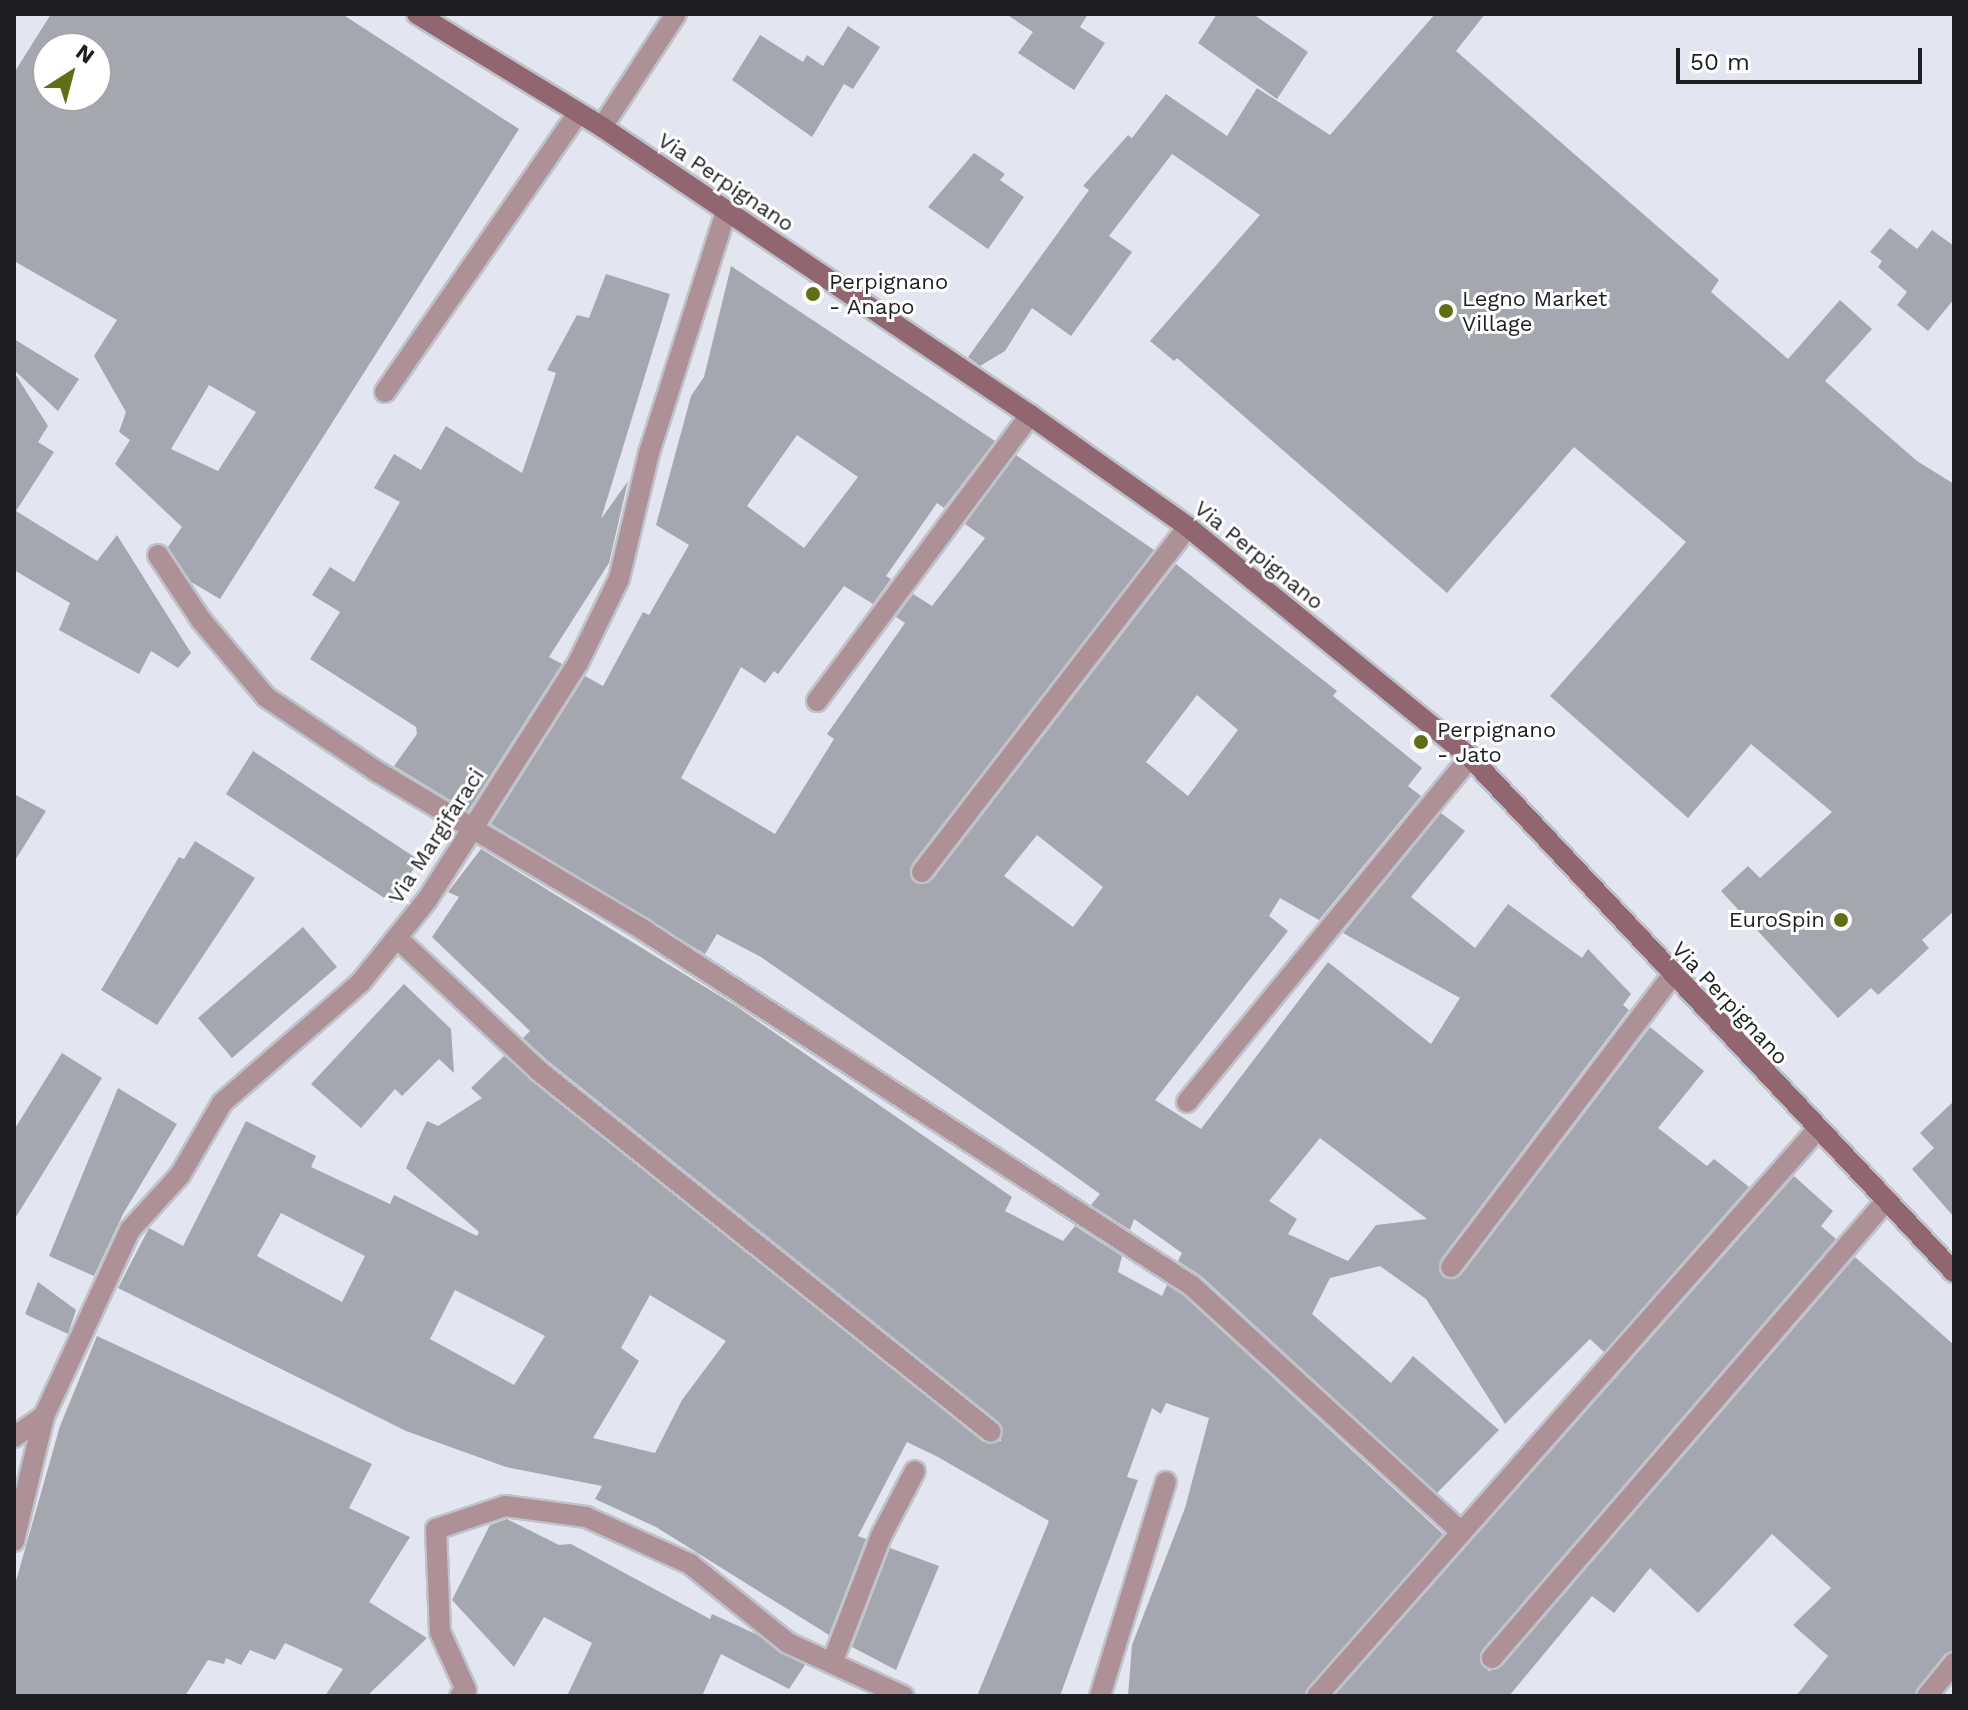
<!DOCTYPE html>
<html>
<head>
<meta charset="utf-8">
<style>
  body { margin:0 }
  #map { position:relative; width:1968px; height:1710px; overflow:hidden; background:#e3e6f0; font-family:"Work Sans",sans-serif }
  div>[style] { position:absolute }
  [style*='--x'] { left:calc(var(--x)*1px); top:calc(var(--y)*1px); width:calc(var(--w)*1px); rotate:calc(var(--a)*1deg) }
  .building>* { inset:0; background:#a4a7b0 }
  .roads { filter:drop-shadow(2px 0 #c0c2cb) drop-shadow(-2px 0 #c0c2cb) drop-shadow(0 2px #c0c2cb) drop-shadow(0 -2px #c0c2cb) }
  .street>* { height:20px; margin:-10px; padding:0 10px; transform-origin:10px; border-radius:10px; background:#ae9097 }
  .secondary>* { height:20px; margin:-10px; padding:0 10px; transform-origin:10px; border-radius:10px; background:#916670 }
  .dots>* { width:22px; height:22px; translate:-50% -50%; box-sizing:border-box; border:4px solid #fff; border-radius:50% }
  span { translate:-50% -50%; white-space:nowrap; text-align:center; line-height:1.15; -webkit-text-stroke:6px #fff; paint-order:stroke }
  .street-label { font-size:22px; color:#1e1f22 }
  .poi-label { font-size:22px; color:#1e1f22 }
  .left { translate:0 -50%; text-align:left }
  .right { translate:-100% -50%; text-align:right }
  .frame { position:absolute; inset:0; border:16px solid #1e1f22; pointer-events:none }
  .north { position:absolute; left:32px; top:32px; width:80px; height:80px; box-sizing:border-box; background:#fff; border:2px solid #a5a5a7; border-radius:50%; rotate:36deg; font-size:22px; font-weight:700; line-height:32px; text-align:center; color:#1e1f22 }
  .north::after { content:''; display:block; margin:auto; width:28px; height:36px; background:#626e16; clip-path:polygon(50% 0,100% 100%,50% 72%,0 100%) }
  .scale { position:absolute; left:1676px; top:48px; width:246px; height:36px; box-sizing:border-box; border:4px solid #1e1f22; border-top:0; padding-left:10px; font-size:24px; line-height:28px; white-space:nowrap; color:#1e1f22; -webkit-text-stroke:6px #fff; paint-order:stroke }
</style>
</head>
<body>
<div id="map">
  <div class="building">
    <i style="clip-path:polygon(evenodd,51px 14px,342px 14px,519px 129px,220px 599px,191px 582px,168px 547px,182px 527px,115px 464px,130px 440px,119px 432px,126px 412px,94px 356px,117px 320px,14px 261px,14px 73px,51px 14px,48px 48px,96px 48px,96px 96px,48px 96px,48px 48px,51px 14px,209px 385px,256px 412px,218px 471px,171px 449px,209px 385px)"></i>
    <i style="clip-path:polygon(1006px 14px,1088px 14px,1080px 27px,1105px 43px,1074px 90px,1018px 53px,1033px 32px)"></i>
    <i style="clip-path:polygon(1217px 14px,1253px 14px,1308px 52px,1277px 99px,1198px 43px)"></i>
    <i style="clip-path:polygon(1435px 14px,1485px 14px,1456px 51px,1719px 280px,1711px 292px,1788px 359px,1840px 300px,1872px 329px,1825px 381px,1917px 461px,1954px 484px,1954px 911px,1922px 940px,1929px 948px,1897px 978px,1878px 995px,1871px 988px,1838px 1018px,1721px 891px,1748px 866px,1760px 878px,1832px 812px,1751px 744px,1688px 818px,1550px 696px,1686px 542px,1574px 447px,1447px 593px,1177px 358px,1174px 361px,1150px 341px,1260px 215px,1172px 154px,1109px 236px,1132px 252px,1071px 336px,1032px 308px,1005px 351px,980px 366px,968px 357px,1089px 190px,1083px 186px,1128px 135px,1132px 138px,1166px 94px,1227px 136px,1257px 88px,1330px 135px)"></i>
    <i style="clip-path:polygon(848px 26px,880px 47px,853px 89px,844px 84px,812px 137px,732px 80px,760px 35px,803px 62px,807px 55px,823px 66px)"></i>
    <i style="clip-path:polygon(974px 153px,1005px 174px,1000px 180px,1024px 197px,988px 249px,928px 207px)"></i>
    <i style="clip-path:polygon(1890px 228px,1917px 249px,1932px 230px,1954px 246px,1954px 299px,1928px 331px,1897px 305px,1907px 292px,1878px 267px,1882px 261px,1870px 252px)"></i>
    <i style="clip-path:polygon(evenodd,731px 266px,995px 441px,944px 508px,937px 503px,886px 576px,891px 579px,873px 604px,844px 586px,778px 674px,774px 671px,765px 683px,741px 667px,681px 778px,775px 834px,834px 739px,827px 734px,905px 623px,896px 617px,913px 594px,932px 606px,985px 538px,965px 524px,1016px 455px,1154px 550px,912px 864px,914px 882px,932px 880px,1176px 564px,1337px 691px,1333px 696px,1422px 768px,1408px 786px,1421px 796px,1319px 920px,1280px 898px,1269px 916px,1288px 931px,1155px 1100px,1201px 1129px,1328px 962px,1431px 1044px,1460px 998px,1343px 933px,1441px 813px,1465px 831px,1411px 897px,1475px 948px,1508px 904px,1582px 958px,1588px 949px,1631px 994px,1623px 1005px,1629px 1010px,1441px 1259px,1443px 1277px,1461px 1275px,1650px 1027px,1704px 1071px,1658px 1128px,1707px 1166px,1714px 1159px,1749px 1187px,1604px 1352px,1590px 1339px,1505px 1424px,1426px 1299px,1380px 1266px,1330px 1278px,1312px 1314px,1391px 1383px,1413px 1356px,1499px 1430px,1437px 1493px,1201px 1276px,1178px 1261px,1182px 1253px,1134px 1219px,1130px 1230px,1091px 1205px,1100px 1194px,1044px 1154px,761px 957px,717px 934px,705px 954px,491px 824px,585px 676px,603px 686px,643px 612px,649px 615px,689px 545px,656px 525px,691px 396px,704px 377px,731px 266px,797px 435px,858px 477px,804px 548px,747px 506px,797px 435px,731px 266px,1197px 695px,1238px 730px,1188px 796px,1146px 762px,1197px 695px,731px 266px,1037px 835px,1103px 887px,1073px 927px,1004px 876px,1037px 835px,731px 266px,1320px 1138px,1353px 1163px,1427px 1219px,1376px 1225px,1348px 1261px,1288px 1234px,1297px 1219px,1269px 1201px,1320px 1138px)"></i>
    <i style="clip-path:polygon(606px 274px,670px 294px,601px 519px,628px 481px,609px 563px,549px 657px,562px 664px,468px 811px,394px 766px,417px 734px,416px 727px,310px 659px,340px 612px,312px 595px,330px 567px,354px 582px,400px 502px,374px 488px,394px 454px,421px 470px,446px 426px,522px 473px,556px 373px,547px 370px,577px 315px,589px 318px)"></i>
    <i style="clip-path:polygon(14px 339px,79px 379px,58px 411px,14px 370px)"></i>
    <i style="clip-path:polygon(14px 372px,48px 426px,38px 442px,54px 452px,16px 511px,97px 561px,117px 535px,191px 653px,178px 668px,151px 651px,139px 674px,59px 630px,70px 603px,14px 570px)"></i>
    <i style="clip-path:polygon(253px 751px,419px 860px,392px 903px,226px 794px)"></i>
    <i style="clip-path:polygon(14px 794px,46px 811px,14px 862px)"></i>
    <i style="clip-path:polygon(195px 841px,255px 878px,157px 1025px,101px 990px,179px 857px,184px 859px)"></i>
    <i style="clip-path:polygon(evenodd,481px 849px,736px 1006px,1012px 1197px,1005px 1211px,1063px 1241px,1075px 1226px,1122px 1256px,1118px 1272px,1162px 1296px,1167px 1285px,1184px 1296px,1443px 1534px,1304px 1696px,1128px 1696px,1132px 1645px,1185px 1508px,1209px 1418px,1166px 1403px,1161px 1414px,1152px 1408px,1127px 1477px,1138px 1480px,1060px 1696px,977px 1696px,1049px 1521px,938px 1457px,907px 1442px,858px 1536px,866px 1539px,829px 1635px,656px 1527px,595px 1499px,602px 1486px,506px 1467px,406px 1431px,118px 1288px,149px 1228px,183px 1246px,246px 1121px,316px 1156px,311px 1167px,390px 1204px,394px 1195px,477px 1236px,479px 1232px,406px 1168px,427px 1121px,438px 1126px,482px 1098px,471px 1088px,504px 1056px,983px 1442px,1001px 1441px,999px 1422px,548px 1061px,523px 1038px,530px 1031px,432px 937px,459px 897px,448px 892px,481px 849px,281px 1213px,365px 1256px,342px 1302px,257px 1256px,281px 1213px,481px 849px,455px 1290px,545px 1336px,514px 1385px,430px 1339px,455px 1290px,481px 849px,650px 1295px,726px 1341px,682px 1400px,655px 1453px,593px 1438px,639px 1361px,621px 1348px,650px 1295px)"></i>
    <i style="clip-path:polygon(303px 927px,337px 967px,232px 1058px,198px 1018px)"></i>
    <i style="clip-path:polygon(404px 984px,451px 1029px,454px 1073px,439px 1059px,402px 1096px,395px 1089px,361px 1128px,311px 1084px)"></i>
    <i style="clip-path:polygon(62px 1053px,102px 1078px,14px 1220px,14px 1130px)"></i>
    <i style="clip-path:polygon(118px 1088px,177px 1124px,123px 1214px,94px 1276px,49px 1256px)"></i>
    <i style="clip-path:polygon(1954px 1101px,1954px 1217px,1912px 1169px,1934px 1148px,1920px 1133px)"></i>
    <i style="clip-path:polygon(1794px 1176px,1833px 1211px,1821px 1226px,1836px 1239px,1482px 1650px,1480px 1662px,1489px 1671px,1502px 1666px,1855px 1257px,1954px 1345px,1954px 1650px,1944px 1655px,1914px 1696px,1796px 1696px,1828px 1656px,1793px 1625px,1831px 1588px,1772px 1534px,1698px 1613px,1650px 1568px,1614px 1613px,1592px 1596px,1509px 1696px,1334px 1696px)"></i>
    <i style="clip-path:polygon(38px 1282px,76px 1310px,68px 1334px,25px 1314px)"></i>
    <i style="clip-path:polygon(97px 1336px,372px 1464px,349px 1508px,410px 1537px,369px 1602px,427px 1638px,367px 1696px,325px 1696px,343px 1669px,285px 1643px,275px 1660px,250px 1650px,241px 1665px,226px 1658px,224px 1664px,208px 1660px,185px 1696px,14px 1696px,14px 1588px,60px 1426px)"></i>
    <i style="clip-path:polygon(507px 1519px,559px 1545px,571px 1544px,710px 1619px,712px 1614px,758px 1635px,805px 1665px,789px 1689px,721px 1654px,702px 1696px,567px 1696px,592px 1643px,544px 1617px,514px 1667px,452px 1600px,490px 1525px)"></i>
    <i style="clip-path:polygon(890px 1548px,939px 1566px,896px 1670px,852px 1647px)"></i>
  </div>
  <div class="roads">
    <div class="street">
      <i style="--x:602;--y:127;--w:135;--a:-56.8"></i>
      <i style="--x:385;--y:392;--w:339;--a:-55.3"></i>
      <i style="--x:158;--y:555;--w:78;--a:56.5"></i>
      <i style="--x:201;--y:620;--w:101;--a:49.8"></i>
      <i style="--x:266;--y:697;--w:133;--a:33.9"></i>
      <i style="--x:376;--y:771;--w:313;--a:30.7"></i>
      <i style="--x:645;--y:931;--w:652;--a:32.98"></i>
      <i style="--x:1192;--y:1286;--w:365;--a:42.4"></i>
      <i style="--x:817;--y:701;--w:357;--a:-53.3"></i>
      <i style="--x:922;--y:872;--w:436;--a:-52.4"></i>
      <i style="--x:397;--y:938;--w:195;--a:43.1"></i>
      <i style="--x:539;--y:1071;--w:578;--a:38.61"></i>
      <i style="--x:1187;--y:1102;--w:446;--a:-50.6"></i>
      <i style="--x:1451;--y:1267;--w:365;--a:-52.8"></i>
      <i style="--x:14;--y:1437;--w:37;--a:-35"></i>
      <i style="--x:44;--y:1416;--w:205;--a:-65.2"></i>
      <i style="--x:130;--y:1230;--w:74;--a:-47.7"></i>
      <i style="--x:180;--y:1175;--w:83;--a:-59.7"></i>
      <i style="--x:222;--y:1103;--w:184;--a:-41"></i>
      <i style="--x:361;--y:982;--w:105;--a:-51.2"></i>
      <i style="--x:427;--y:900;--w:281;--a:-57.5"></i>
      <i style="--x:578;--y:663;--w:93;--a:-64"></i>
      <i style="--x:619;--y:579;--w:130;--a:-76.6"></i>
      <i style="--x:649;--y:453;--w:254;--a:-72.3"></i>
      <i style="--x:14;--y:1541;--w:129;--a:-76.5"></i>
      <i style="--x:1492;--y:1658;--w:602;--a:-49.24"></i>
      <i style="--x:832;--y:1663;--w:136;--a:-68.9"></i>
      <i style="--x:881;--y:1536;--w:73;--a:-62.4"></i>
      <i style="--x:460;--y:1696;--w:8;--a:-45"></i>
      <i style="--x:466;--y:1690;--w:64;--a:-114.1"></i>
      <i style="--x:440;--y:1632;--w:103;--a:-92.2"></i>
      <i style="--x:436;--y:1529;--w:73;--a:-18.4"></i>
      <i style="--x:505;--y:1506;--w:82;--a:7.7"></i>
      <i style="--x:586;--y:1517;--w:114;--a:24.3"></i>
      <i style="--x:690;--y:1564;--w:126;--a:38.9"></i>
      <i style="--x:788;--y:1643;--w:127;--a:24.7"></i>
      <i style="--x:1100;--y:1696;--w:224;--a:-72.9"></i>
      <i style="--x:1317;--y:1696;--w:754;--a:-48.55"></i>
      <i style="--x:1927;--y:1696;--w:43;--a:-50.7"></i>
    </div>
    <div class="secondary">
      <i style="--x:417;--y:14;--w:217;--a:31.4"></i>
      <i style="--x:602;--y:127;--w:516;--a:33.94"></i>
      <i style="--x:1030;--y:415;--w:194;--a:35.3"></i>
      <i style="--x:1188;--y:527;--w:364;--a:39.2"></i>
      <i style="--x:1470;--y:757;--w:707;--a:46.78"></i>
    </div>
  </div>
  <div class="dots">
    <i style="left:813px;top:294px;background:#626e16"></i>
    <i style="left:1446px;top:311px;background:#626e16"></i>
    <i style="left:1421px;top:742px;background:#626e16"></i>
    <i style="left:1841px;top:920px;background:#626e16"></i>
  </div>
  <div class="street-label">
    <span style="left:726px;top:182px;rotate:34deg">Via Perpignano</span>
    <span style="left:1259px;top:555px;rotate:39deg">Via Perpignano</span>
    <span style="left:436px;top:836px;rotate:-57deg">Via Margifaraci</span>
    <span style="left:1730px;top:1003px;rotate:47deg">Via Perpignano</span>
  </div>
  <div class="poi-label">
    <span class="left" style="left:829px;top:294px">Perpignano<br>- Anapo</span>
    <span class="left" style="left:1462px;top:311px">Legno Market<br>Village</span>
    <span class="left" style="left:1437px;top:742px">Perpignano<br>- Jato</span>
    <span class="right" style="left:1825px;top:920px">EuroSpin</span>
  </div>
  <div class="frame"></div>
  <div class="north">N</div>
  <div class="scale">50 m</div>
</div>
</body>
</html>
